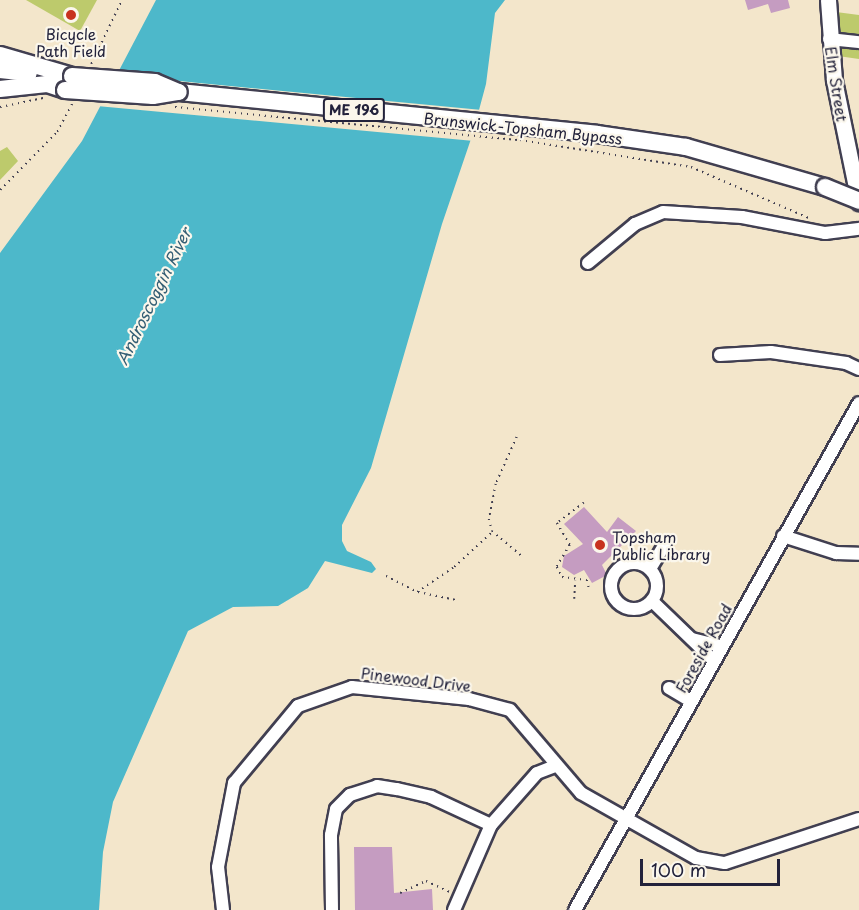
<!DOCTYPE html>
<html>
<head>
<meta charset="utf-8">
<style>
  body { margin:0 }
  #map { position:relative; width:859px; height:910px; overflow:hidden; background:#f3e6cb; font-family:"Playpen Sans",sans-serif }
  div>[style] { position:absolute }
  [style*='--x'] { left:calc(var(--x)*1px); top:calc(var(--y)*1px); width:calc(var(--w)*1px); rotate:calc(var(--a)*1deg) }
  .green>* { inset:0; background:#bdca6c }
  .water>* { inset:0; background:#4db8ca }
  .pier>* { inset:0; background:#f3e6cb }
  .building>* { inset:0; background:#c59cc1 }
  .path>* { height:1.5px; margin-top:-0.75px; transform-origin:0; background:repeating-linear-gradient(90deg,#413f51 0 1.5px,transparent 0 6px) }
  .roads { filter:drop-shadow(2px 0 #413f51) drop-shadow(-2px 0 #413f51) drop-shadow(0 2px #413f51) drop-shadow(0 -2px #413f51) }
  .minor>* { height:12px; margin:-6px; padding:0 6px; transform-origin:6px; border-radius:6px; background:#fff }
  .minor>.ring { margin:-6px; padding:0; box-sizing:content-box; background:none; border:12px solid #fff; border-radius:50% }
  .major>* { height:15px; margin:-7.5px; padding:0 7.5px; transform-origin:7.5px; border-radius:7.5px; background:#fff }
  .highway>* { height:16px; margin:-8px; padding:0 8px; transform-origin:8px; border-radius:8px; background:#fff }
  .path-bridge>* { height:1.5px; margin-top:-0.75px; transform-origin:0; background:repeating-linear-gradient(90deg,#413f51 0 1.5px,transparent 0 6px) }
  .bridges { filter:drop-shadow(2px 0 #413f51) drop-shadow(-2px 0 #413f51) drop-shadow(0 2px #413f51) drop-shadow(0 -2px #413f51) }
  .highway-bridge>* { height:16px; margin:-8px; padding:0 8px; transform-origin:8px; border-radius:8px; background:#fff }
  .dots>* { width:16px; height:16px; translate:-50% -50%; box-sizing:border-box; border:3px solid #fbf7ec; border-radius:50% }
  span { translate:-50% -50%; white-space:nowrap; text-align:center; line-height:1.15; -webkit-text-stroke:4.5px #fbf7ec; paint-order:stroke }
  .shield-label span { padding:2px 4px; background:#fbf7ec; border:2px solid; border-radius:4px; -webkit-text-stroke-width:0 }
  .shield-label { font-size:14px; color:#22223b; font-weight:700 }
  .poi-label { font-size:15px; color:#22223b }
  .left { translate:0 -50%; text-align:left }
  .street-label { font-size:15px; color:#22223b }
  .water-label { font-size:16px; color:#335e74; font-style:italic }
  .scale { position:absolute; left:640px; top:859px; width:140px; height:27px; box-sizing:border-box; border:3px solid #22223b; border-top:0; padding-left:8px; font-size:18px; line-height:21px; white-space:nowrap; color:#22223b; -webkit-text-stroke:4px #fbf7ec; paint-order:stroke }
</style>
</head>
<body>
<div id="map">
  <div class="green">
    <i style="clip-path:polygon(26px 0,97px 0,80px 31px)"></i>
    <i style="clip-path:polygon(836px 12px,859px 15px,859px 59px,838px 56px)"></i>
    <i style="clip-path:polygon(7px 147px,18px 161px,0 180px,0 151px)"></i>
  </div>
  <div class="water">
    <i style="clip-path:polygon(156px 0,505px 0,495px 13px,486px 84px,472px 136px,442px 224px,371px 468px,342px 525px,342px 541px,347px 551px,371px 562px,376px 569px,372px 573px,325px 561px,308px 588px,278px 606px,233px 607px,188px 631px,113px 802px,103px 852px,99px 910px,0 910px,0 253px,82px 141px)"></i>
  </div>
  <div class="pier">
    <i style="clip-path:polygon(114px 74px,199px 83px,482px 110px,474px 141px,97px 106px)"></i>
  </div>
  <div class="building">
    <i style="clip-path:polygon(745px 0,788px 0,790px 8px,771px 13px,768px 4px,748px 10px)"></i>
    <i style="clip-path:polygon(584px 507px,607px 532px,618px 517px,636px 531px,602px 565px,607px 575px,592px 583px,584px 570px,574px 575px,562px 567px,564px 556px,583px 544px,564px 524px)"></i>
    <i style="clip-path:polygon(354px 847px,392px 847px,394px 893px,432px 889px,433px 910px,355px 910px)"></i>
  </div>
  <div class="path">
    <i style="--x:91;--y:64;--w:71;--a:-64.2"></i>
    <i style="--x:0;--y:107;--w:44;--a:-11.8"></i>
    <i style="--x:520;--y:140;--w:173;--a:9"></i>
    <i style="--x:691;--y:167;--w:131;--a:23.4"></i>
    <i style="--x:0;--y:190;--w:81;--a:-45.5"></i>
    <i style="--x:57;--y:132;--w:32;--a:-62"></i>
    <i style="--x:517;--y:437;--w:51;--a:114.1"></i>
    <i style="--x:496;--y:484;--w:36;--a:101"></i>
    <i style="--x:489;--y:519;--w:12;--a:76"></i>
    <i style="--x:492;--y:531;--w:38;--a:40"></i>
    <i style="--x:584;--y:503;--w:34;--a:143"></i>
    <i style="--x:557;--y:523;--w:26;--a:59"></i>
    <i style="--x:570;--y:545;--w:26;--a:121"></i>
    <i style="--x:557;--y:567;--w:11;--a:63"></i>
    <i style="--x:562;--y:577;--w:25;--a:7"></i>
    <i style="--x:587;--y:580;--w:9;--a:77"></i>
    <i style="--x:386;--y:576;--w:35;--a:27"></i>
    <i style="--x:417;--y:592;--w:45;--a:-34"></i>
    <i style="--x:454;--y:567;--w:52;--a:-42.6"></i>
    <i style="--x:418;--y:592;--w:39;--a:12"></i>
    <i style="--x:574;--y:599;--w:18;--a:-87"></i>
    <i style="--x:400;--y:893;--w:29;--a:-25"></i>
    <i style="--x:426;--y:881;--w:26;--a:25"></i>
  </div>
  <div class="roads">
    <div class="minor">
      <i style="--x:829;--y:39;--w:30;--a:6"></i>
      <i style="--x:588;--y:263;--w:61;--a:-39.7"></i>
      <i style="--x:635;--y:224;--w:30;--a:-23"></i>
      <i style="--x:663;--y:212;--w:79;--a:3.6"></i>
      <i style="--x:742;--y:217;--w:85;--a:10.9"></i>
      <i style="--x:825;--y:233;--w:34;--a:-7"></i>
      <i style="--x:720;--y:355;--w:51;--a:-3.4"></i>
      <i style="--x:771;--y:352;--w:76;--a:8.3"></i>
      <i style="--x:846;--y:363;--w:14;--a:25"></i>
      <i style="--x:783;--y:536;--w:56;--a:17.8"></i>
      <i style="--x:836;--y:553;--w:23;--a:2"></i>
      <i class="ring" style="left:611px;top:563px;width:34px;height:34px"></i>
      <i style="--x:650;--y:569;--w:29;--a:-59"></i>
      <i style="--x:652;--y:601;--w:85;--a:44"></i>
      <i style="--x:692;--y:639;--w:30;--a:14"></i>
      <i style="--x:669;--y:688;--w:26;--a:31"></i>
      <i style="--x:223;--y:910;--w:43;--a:-96.6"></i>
      <i style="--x:218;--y:867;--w:86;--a:-79.2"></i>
      <i style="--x:234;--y:783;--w:100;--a:-50.3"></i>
      <i style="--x:298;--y:706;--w:57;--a:-19.4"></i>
      <i style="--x:352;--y:687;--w:118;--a:5.9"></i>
      <i style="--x:469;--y:699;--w:42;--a:15"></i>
      <i style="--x:510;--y:710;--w:109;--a:49.5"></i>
      <i style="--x:581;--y:793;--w:132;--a:29.5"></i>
      <i style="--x:696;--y:858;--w:29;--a:10"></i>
      <i style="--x:725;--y:863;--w:141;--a:-18.2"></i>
      <i style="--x:332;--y:910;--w:75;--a:-90.8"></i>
      <i style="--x:331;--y:835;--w:26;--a:-79"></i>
      <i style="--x:336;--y:809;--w:20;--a:-45"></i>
      <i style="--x:350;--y:795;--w:28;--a:-18"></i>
      <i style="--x:377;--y:786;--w:20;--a:9"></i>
      <i style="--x:397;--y:789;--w:35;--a:13"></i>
      <i style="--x:431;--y:797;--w:66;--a:25"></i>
      <i style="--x:454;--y:910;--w:93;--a:-66.5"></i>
      <i style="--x:491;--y:825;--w:69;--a:-48.5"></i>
      <i style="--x:537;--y:773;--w:19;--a:-21"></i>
      <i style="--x:575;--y:910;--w:581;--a:-60.74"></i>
    </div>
    <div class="major">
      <i style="--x:828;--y:0;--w:80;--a:85.7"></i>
      <i style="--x:834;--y:80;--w:125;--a:78.4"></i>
    </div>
    <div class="highway">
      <i style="--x:0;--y:55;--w:75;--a:16.3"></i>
      <i style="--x:0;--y:70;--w:29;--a:6"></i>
      <i style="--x:0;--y:89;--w:47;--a:-6.1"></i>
      <i style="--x:47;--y:84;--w:19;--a:18"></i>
      <i style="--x:179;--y:92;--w:420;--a:5.7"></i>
      <i style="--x:597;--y:134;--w:90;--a:8.3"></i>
      <i style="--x:686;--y:147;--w:145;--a:16.1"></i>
    </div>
  </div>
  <div class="path-bridge">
    <i style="--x:175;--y:107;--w:347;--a:5.5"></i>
  </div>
  <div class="bridges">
    <div class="highway-bridge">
      <i style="--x:72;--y:76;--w:83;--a:4.1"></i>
      <i style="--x:155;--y:82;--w:25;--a:23"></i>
      <i style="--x:65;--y:90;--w:88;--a:3.9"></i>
      <i style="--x:153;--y:96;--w:26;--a:-9"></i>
      <i style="--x:825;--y:187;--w:37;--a:22"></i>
    </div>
  </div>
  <div class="dots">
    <i style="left:71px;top:15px;background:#c8321e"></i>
    <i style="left:600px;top:545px;background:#c8321e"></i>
  </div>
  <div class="shield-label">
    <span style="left:354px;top:110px">ME 196</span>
  </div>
  <div class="poi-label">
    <span style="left:71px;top:42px">Bicycle<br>Path Field</span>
    <span class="left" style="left:612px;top:545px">Topsham<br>Public Library</span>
  </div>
  <div class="street-label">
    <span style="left:837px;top:84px;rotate:81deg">Elm Street</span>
    <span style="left:523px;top:128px;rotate:6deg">Brunswick-Topsham Bypass</span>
    <span style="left:703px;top:648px;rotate:-61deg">Foreside Road</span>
    <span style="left:416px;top:679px;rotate:7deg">Pinewood Drive</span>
  </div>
  <div class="water-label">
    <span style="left:153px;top:296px;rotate:-64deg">Androscoggin River</span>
  </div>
  <div class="scale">100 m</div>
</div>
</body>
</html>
